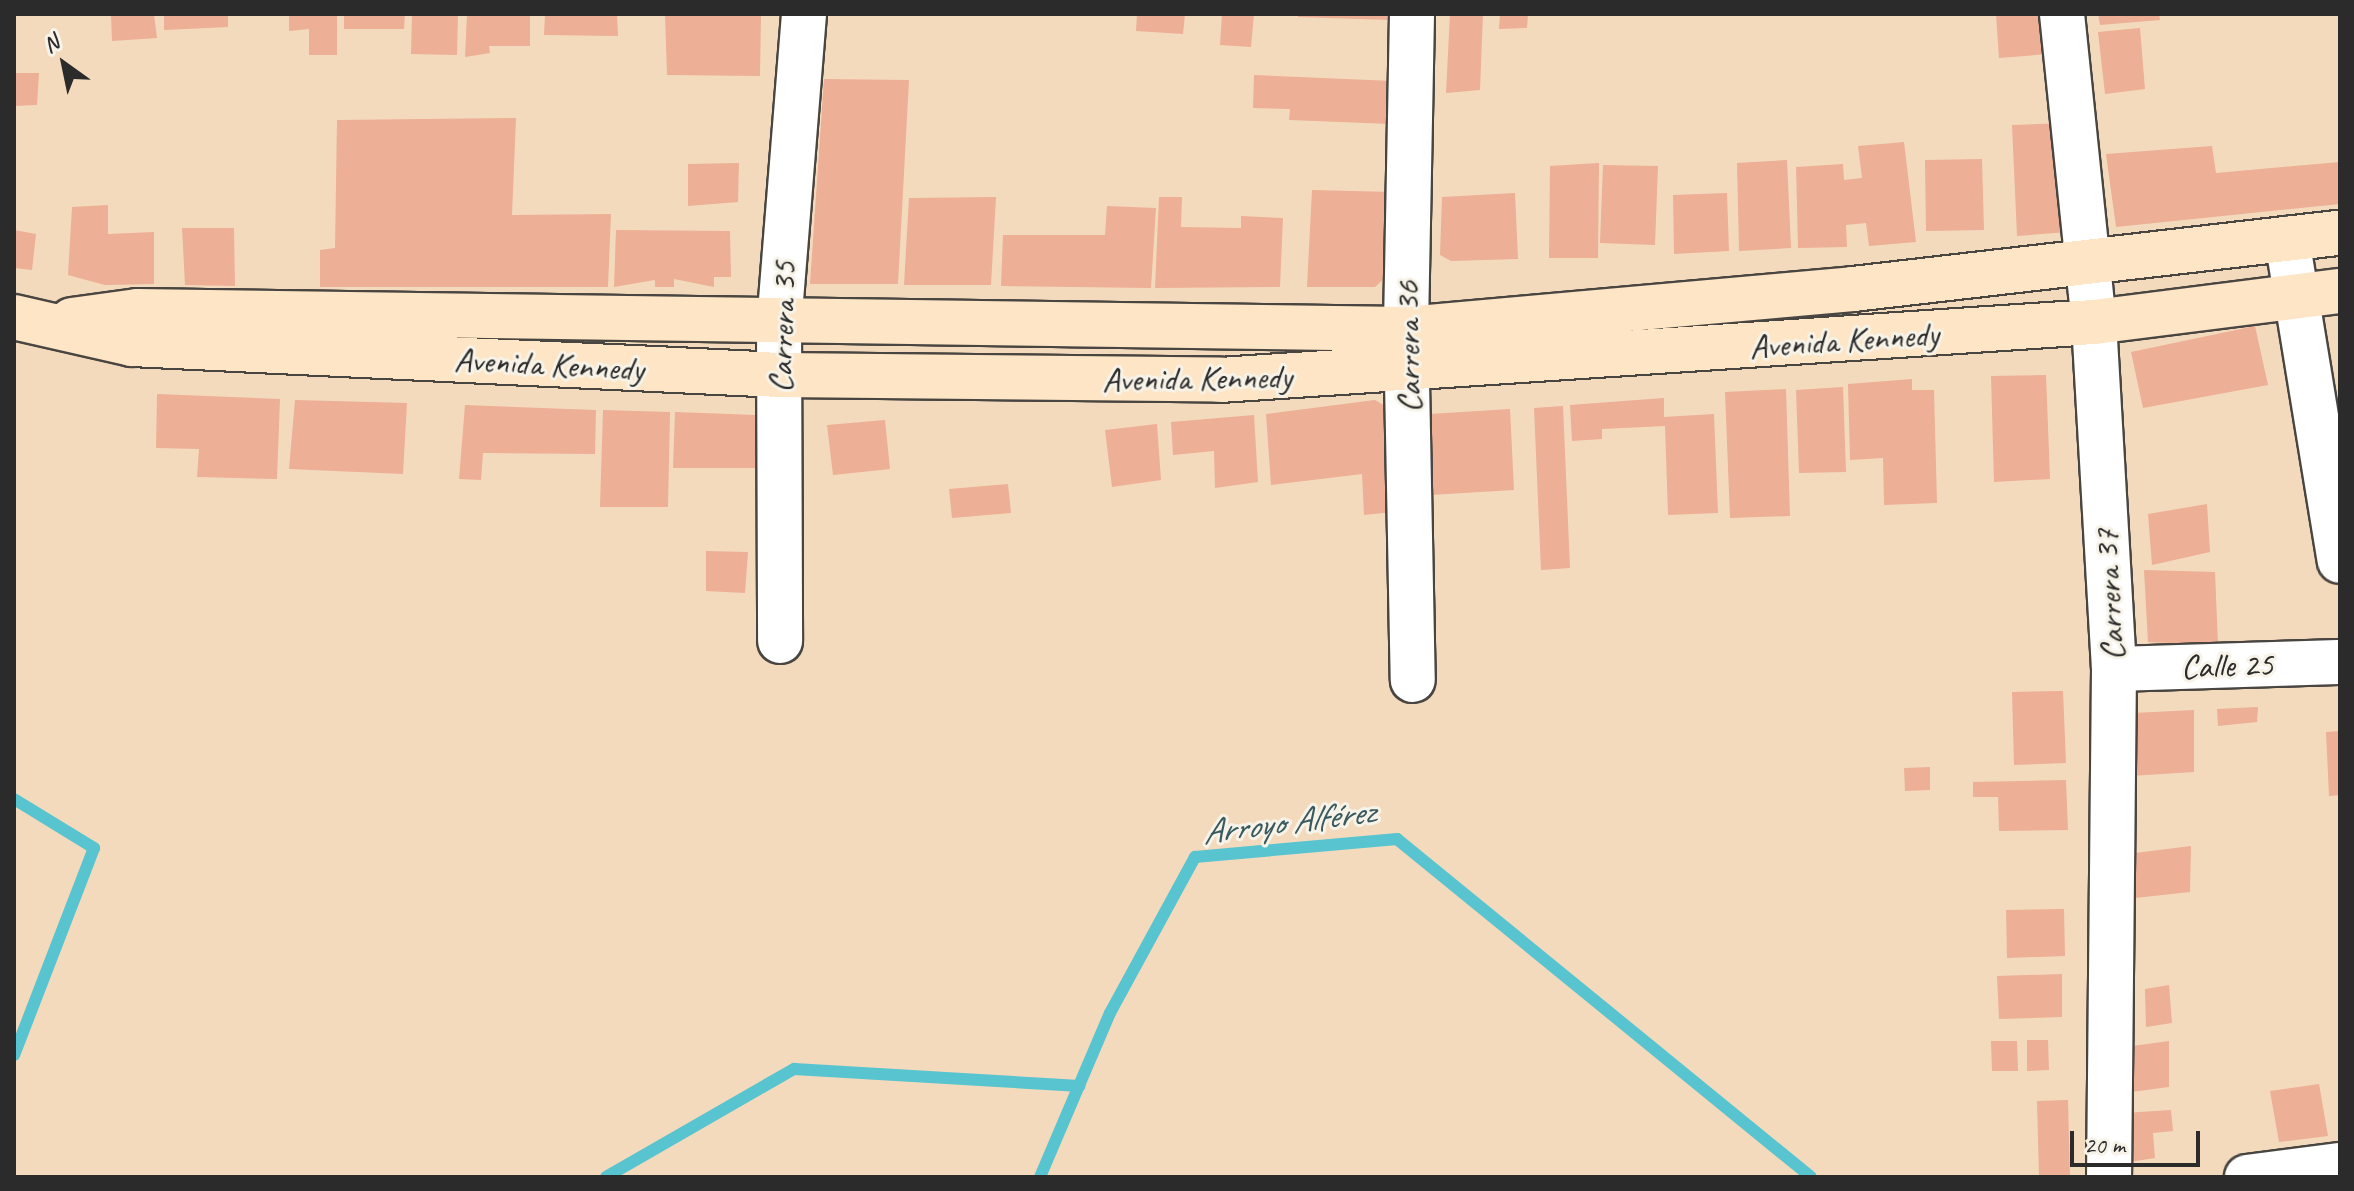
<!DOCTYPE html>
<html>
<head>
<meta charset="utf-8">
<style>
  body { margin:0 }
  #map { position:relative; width:2354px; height:1191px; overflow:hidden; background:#f3dabc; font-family:Caveat,sans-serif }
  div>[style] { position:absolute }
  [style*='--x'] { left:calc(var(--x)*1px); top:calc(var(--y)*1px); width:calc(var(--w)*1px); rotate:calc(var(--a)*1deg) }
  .stream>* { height:12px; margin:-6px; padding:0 6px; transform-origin:6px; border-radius:6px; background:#57c4d0 }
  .building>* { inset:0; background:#edaf96 }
  .roads { filter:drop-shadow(2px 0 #494541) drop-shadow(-2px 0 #494541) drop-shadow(0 2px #494541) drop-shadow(0 -2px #494541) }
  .minor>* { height:44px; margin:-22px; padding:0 22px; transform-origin:22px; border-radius:22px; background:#fff }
  .tertiary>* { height:44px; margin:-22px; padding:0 22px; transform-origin:22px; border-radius:22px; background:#fff }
  .secondary>* { height:44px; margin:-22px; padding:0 22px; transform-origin:22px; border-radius:22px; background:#fde5c5 }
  span { translate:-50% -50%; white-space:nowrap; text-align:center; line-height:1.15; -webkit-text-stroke:6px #f7f3e8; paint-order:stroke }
  .street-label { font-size:34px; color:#2b2b2b }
  .water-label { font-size:36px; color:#38595d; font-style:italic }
  .frame { position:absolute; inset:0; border:16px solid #2b2b2b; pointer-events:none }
  .north { position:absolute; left:24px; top:24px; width:80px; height:80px; -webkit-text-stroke:6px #f7f3e8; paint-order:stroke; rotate:327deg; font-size:22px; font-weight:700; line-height:32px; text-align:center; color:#2b2b2b }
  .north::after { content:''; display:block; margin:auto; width:28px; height:36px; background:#2b2b2b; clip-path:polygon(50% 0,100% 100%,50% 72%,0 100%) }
  .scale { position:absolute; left:2070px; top:1131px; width:130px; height:36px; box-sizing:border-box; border:4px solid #2b2b2b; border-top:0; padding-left:10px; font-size:24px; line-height:28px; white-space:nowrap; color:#2b2b2b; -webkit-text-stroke:6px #f7f3e8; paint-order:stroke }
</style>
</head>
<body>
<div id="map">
  <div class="stream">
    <i style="--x:14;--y:799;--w:94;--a:31.5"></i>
    <i style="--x:94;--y:848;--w:222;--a:111.1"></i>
    <i style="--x:606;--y:1177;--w:217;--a:-29.9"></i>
    <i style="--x:794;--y:1069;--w:286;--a:3.4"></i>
    <i style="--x:1040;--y:1177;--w:178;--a:-66.9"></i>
    <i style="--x:1110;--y:1013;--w:178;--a:-61.4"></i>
    <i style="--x:1195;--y:857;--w:203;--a:-5.1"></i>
    <i style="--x:1397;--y:839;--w:534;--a:39.23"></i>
  </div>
  <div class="building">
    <i style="clip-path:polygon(111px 14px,154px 14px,157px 38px,112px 41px)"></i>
    <i style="clip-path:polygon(164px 14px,228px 14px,228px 27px,164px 30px)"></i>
    <i style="clip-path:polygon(289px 14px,337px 14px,337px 55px,309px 55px,309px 29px,289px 31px)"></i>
    <i style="clip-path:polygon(344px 14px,405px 14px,404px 29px,344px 29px)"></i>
    <i style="clip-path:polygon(412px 14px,458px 14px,457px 55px,411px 54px)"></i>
    <i style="clip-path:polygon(467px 14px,530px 14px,530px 46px,489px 46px,490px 53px,465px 57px)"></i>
    <i style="clip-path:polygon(545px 14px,617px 14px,618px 36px,544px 35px)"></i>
    <i style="clip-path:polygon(665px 14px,761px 14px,760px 76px,667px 75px)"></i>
    <i style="clip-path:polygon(1137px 14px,1185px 14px,1183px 34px,1136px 31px)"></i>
    <i style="clip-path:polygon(1222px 14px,1254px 14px,1251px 47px,1220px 45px)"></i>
    <i style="clip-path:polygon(1298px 14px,1390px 14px,1390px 20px,1298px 17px)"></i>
    <i style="clip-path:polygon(1450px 14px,1483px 14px,1480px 90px,1446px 93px)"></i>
    <i style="clip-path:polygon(1500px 14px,1528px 14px,1527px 28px,1499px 29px)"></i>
    <i style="clip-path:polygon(1996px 14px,2058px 14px,2061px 53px,1999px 58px)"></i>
    <i style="clip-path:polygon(2098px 14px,2159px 14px,2160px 20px,2100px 25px)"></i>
    <i style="clip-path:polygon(2140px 28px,2145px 89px,2105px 94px,2098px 32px)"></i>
    <i style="clip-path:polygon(14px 73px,39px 73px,37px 105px,14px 106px)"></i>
    <i style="clip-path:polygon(1254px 75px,1392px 81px,1390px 124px,1289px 120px,1290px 109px,1253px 108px)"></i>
    <i style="clip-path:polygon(824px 79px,909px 80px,898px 284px,810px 284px)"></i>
    <i style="clip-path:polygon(516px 118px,512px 215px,611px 214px,608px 287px,320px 287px,320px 250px,335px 248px,337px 120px)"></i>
    <i style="clip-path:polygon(2064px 123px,2068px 232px,2017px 236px,2012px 125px)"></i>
    <i style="clip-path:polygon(1904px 142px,1916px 242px,1869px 246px,1866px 223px,1846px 225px,1847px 247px,1798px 248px,1796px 167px,1843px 164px,1844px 180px,1862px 178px,1858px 146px)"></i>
    <i style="clip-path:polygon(2212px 146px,2216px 173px,2340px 162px,2340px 204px,2116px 227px,2106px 154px)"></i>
    <i style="clip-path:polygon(1982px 159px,1984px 230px,1926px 231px,1925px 160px)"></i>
    <i style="clip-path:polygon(1787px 160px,1791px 248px,1739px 251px,1737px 163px)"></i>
    <i style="clip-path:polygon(739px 163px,738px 202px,688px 206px,688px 164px)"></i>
    <i style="clip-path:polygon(1599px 163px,1598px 258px,1549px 258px,1550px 166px)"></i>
    <i style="clip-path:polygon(1603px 165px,1658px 166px,1655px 245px,1600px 243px)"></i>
    <i style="clip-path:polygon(1312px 190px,1392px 192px,1389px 274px,1375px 287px,1307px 287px)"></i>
    <i style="clip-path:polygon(1515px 193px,1518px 259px,1451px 261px,1440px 255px,1442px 197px)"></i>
    <i style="clip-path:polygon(1727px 193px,1729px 251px,1674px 254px,1673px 195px)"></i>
    <i style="clip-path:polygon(996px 197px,991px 285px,904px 285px,909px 198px)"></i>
    <i style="clip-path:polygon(1159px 197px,1182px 197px,1181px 227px,1241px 228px,1241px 216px,1283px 218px,1280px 287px,1155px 288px)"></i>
    <i style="clip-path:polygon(108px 205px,108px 234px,154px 232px,154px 284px,105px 285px,68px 275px,72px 207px)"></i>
    <i style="clip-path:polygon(1107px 206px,1156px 208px,1151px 288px,1001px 286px,1003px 235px,1105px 235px)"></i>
    <i style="clip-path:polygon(182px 228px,234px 228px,235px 286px,185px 285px)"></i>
    <i style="clip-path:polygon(14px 230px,36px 234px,32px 270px,14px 268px)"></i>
    <i style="clip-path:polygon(616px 230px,730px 231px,731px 277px,714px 277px,714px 287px,674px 279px,674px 287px,655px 287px,655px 280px,614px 287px)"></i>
    <i style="clip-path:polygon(2255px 326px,2268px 385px,2143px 408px,2131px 352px)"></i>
    <i style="clip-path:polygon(2046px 375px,2050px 479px,1994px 482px,1991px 376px)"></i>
    <i style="clip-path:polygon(1912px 379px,1912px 390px,1934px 390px,1937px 503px,1884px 505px,1883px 458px,1850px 460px,1848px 384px)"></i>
    <i style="clip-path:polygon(1843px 387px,1846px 472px,1799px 473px,1796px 390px)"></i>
    <i style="clip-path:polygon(1786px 389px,1790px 516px,1730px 518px,1725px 392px)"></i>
    <i style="clip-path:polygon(157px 394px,280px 399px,277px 479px,197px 477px,199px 449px,156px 448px)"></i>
    <i style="clip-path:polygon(1664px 398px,1664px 417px,1714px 414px,1718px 513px,1668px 515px,1665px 426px,1602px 429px,1602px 439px,1572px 441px,1570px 405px)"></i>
    <i style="clip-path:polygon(295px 400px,407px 403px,403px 474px,289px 469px)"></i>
    <i style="clip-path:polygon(1375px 400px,1387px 407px,1394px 512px,1364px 515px,1362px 474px,1271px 485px,1266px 414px)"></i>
    <i style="clip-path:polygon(465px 405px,596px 410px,595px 454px,483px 453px,481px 480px,459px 479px)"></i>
    <i style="clip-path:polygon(1563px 406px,1570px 568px,1541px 570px,1534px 408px)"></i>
    <i style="clip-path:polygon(1510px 409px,1514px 490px,1430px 495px,1430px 414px)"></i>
    <i style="clip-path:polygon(603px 410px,670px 412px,668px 507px,600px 507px)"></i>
    <i style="clip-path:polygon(675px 412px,756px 415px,755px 468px,673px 468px)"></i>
    <i style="clip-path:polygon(1254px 415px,1258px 482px,1215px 488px,1214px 451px,1173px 455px,1171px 422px)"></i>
    <i style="clip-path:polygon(885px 420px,890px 469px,833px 475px,827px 425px)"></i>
    <i style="clip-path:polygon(1157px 424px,1161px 480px,1112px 487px,1105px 430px)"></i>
    <i style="clip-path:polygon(1008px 484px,1011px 513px,952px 518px,949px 489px)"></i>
    <i style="clip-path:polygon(2207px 504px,2210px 552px,2152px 565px,2148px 514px)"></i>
    <i style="clip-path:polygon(706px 551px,748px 552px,745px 593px,706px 591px)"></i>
    <i style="clip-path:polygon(2144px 570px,2215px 572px,2218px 645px,2148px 642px)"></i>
    <i style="clip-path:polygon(2063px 691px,2066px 763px,2014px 765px,2012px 692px)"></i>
    <i style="clip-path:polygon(2258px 707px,2257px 722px,2218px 726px,2217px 709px)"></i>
    <i style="clip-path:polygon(2194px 710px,2194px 772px,2130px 776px,2133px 713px)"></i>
    <i style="clip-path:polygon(2340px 731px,2340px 795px,2329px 796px,2326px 732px)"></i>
    <i style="clip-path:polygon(1930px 767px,1930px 790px,1905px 791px,1904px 768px)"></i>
    <i style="clip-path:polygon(2066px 780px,2068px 830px,1999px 831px,1998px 797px,1973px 797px,1973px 782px)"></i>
    <i style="clip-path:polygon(2191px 846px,2190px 892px,2126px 899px,2127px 854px)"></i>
    <i style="clip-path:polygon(2064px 909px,2065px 956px,2007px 958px,2006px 910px)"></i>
    <i style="clip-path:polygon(2062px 974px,2062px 1017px,1999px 1019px,1997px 976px)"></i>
    <i style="clip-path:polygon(2169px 985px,2172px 1023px,2146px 1027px,2145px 989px)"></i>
    <i style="clip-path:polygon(2027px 1040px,2048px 1040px,2049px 1070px,2027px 1071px)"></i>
    <i style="clip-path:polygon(1991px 1041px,2017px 1041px,2018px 1071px,1992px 1071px)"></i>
    <i style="clip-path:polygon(2169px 1041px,2169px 1087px,2124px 1093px,2125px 1047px)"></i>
    <i style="clip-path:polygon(2319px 1084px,2328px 1136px,2279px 1142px,2270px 1091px)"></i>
    <i style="clip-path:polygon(2068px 1100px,2070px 1177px,2039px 1177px,2037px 1101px)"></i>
    <i style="clip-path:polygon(2171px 1110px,2173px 1131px,2153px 1133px,2155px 1158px,2123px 1163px,2124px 1113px)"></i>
  </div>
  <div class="roads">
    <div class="minor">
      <i style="--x:1412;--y:14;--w:315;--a:91.1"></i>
      <i style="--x:1406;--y:329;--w:351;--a:88.9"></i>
      <i style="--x:2062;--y:14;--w:310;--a:84.1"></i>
      <i style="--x:2094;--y:322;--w:348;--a:86.7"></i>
      <i style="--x:2114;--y:669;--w:508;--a:90.56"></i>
      <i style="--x:2287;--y:239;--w:326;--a:80.7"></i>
      <i style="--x:779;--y:325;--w:316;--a:89.8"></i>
      <i style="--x:2114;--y:669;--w:226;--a:-1.8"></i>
      <i style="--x:2247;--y:1177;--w:94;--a:-7.4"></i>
    </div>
    <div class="tertiary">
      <i style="--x:779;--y:325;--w:312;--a:-85.4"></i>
    </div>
    <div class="secondary">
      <i style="--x:14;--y:317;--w:121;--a:12.9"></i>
      <i style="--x:132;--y:344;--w:648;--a:2.74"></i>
      <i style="--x:779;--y:375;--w:441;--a:0.6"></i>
      <i style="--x:1220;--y:380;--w:876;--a:-3.8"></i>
      <i style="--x:2094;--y:322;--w:248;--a:-7.2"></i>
      <i style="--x:72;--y:320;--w:66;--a:-7.9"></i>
      <i style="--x:137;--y:311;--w:1269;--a:0.81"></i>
      <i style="--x:1406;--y:329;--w:449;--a:-5.1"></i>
      <i style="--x:1853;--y:289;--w:490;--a:-6.6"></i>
    </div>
  </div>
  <div class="street-label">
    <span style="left:782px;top:327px;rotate:-88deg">Carrera 35</span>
    <span style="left:1844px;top:340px;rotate:-4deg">Avenida Kennedy</span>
    <span style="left:1408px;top:347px;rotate:-91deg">Carrera 36</span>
    <span style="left:549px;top:364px;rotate:3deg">Avenida Kennedy</span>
    <span style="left:1197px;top:378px;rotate:-1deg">Avenida Kennedy</span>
    <span style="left:2109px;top:595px;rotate:-93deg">Carrera 37</span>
    <span style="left:2227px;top:665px;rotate:-2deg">Calle 25</span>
  </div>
  <div class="water-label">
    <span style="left:1288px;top:822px;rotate:-7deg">Arroyo Alférez</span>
  </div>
  <div class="frame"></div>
  <div class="north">N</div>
  <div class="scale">20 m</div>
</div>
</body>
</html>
